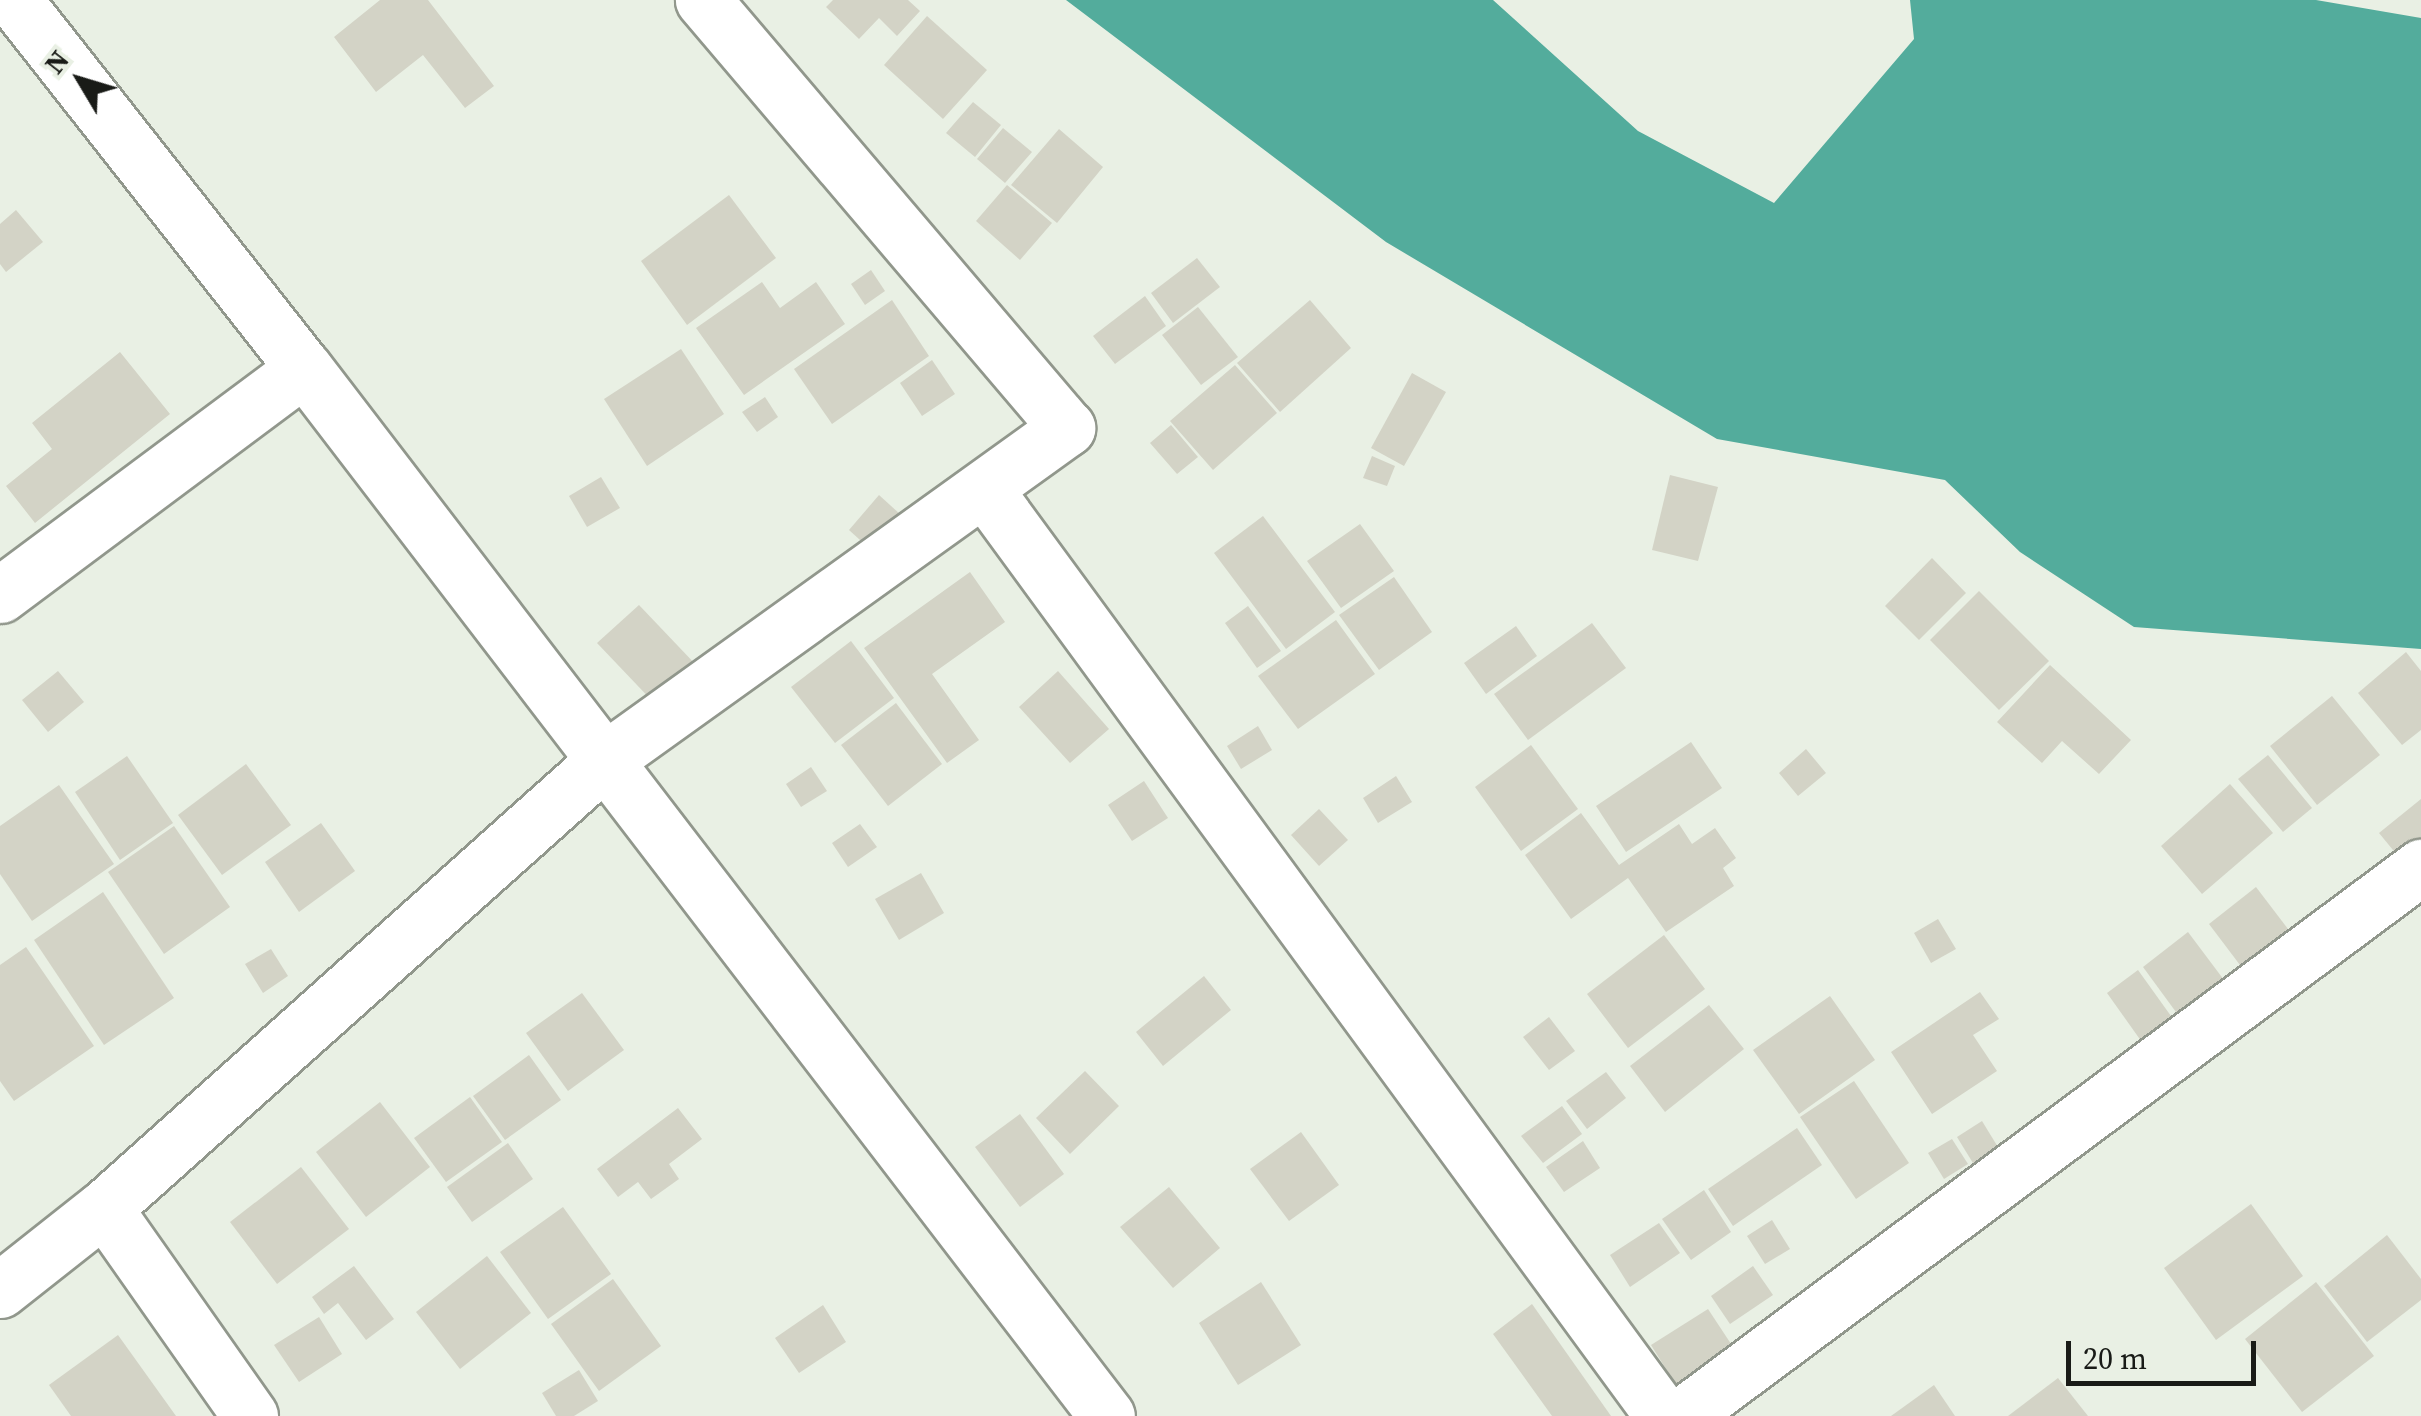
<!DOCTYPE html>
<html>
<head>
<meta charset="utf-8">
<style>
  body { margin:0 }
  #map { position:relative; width:2421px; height:1416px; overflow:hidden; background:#e9f0e4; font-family:"Source Serif 4",serif }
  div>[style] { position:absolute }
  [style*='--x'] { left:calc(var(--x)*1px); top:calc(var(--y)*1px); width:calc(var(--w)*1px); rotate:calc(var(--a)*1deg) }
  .water>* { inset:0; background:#53ac9c }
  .building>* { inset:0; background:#d3d3c6 }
  .roads { filter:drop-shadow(2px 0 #91978c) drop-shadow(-2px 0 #91978c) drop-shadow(0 2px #91978c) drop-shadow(0 -2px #91978c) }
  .minor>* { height:55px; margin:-27.5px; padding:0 27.5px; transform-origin:27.5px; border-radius:27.5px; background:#fff }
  span { translate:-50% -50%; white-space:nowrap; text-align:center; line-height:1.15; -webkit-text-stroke:8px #e9f0e4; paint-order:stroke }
  .north { position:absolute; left:30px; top:30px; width:100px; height:100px; -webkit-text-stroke:8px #e9f0e4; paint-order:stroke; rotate:308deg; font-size:28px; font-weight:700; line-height:40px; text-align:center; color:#191b17 }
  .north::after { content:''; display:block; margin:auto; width:35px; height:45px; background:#191b17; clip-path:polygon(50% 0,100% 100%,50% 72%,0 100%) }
  .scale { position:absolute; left:2066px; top:1341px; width:190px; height:45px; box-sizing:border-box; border:5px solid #191b17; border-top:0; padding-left:12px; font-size:30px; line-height:35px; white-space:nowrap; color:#191b17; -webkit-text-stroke:8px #e9f0e4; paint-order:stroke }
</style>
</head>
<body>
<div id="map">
  <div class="water">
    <i style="clip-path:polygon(1066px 0,1493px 0,1638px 131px,1774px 203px,1914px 39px,1910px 0,2316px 0,2421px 18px,2421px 649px,2134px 627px,2020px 552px,1945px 480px,1717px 439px,1386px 242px)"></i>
  </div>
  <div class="building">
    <i style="clip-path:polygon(380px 0,428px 0,494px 86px,465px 108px,423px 55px,376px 92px,334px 37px)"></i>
    <i style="clip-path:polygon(833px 0,908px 0,920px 11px,897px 36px,879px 18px,859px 39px,826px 7px)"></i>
    <i style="clip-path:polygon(927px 16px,987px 70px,943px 119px,884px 65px)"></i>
    <i style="clip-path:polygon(973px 102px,1001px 125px,975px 157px,946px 133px)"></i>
    <i style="clip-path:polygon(1003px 128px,1032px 152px,1005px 183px,977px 159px)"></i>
    <i style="clip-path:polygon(1059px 129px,1103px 167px,1057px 223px,1011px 185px)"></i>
    <i style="clip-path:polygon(1007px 185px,1052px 223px,1020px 260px,976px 221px)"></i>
    <i style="clip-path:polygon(729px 195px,776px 258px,687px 325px,641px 261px)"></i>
    <i style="clip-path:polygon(16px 210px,43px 242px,6px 272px,0 264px,0 224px)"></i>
    <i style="clip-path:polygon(1197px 258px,1220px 287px,1173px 323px,1151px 293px)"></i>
    <i style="clip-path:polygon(871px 270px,885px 291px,865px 305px,851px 284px)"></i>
    <i style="clip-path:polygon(762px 282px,780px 308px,816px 282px,845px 324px,744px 395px,696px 328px)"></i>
    <i style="clip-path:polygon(1145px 296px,1166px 326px,1115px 364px,1093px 336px)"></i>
    <i style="clip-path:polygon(892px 300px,929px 356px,832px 424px,794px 369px)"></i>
    <i style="clip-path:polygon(1310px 300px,1351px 348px,1280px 412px,1237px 363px)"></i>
    <i style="clip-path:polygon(1198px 307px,1238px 357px,1201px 385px,1162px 335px)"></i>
    <i style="clip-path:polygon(681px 349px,724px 414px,647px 466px,604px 399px)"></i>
    <i style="clip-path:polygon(120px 352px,170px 414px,35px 523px,6px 486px,52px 449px,32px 423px)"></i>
    <i style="clip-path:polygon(932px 360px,955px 394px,922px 416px,900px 383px)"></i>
    <i style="clip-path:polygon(1235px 365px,1277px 413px,1213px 470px,1170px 421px)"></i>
    <i style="clip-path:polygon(1412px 373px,1446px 392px,1404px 466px,1371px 448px)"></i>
    <i style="clip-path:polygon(765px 397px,778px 417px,757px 432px,742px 412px)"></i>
    <i style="clip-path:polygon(1171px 425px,1198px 457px,1177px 474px,1150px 443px)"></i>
    <i style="clip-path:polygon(1372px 456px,1395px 466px,1387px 486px,1363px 478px)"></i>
    <i style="clip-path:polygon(1670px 475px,1718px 487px,1698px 561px,1652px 550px)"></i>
    <i style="clip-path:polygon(601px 477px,620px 508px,587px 527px,569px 496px)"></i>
    <i style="clip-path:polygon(879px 495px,901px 515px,871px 550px,849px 530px)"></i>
    <i style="clip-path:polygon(1263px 516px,1335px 612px,1286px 649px,1214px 553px)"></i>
    <i style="clip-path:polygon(1360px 524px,1394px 571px,1341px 608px,1307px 561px)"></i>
    <i style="clip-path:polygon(1932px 558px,1966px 593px,1919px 640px,1885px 606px)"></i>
    <i style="clip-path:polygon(970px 572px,1005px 622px,932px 674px,979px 740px,947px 763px,864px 648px)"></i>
    <i style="clip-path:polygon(1394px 577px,1432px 632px,1379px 670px,1339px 615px)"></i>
    <i style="clip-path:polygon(1979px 591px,2049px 661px,1999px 710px,1930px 640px)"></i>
    <i style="clip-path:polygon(639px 605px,698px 667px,657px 706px,597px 643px)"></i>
    <i style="clip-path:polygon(1248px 606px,1281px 651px,1257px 668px,1225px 623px)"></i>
    <i style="clip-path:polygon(1336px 620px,1375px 674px,1298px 729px,1258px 676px)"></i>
    <i style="clip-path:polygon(1592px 623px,1626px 668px,1528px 740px,1494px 694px)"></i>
    <i style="clip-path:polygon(1516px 626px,1537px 656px,1486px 694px,1464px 663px)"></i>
    <i style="clip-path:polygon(851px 641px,894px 698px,835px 743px,791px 687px)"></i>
    <i style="clip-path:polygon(2406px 652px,2421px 671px,2421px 730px,2402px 745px,2358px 693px)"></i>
    <i style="clip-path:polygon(2050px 665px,2131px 740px,2099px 774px,2062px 741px,2042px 763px,1997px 722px)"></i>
    <i style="clip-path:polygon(58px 671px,84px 702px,48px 732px,22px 700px)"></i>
    <i style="clip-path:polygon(1058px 671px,1109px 729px,1070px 763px,1019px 707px)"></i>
    <i style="clip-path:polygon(2332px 696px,2380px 755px,2317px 805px,2270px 746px)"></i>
    <i style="clip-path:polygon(896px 703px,942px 764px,888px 806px,841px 745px)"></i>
    <i style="clip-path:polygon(1258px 726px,1272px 750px,1241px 769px,1227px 746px)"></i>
    <i style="clip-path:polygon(1691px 742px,1722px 788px,1626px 852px,1596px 806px)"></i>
    <i style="clip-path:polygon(1531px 745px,1578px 809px,1521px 851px,1475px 787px)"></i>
    <i style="clip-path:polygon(1806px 749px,1826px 773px,1798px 796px,1779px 773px)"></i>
    <i style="clip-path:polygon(2268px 755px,2312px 808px,2283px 832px,2238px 779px)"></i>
    <i style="clip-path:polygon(127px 756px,173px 823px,120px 860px,75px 792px)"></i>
    <i style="clip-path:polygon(246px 764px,291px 825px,222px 875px,178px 815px)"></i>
    <i style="clip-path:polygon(811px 767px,827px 791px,801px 807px,786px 784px)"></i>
    <i style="clip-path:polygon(1396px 776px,1412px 802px,1378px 823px,1363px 798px)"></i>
    <i style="clip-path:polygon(1144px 781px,1168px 818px,1132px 841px,1108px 805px)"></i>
    <i style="clip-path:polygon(2230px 784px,2273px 833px,2202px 894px,2161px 846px)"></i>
    <i style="clip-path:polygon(59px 785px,114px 864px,32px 921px,0 874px,0 826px)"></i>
    <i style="clip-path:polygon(2421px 799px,2421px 855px,2407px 867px,2379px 833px)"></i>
    <i style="clip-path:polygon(1319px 809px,1348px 840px,1319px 866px,1291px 835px)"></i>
    <i style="clip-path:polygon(1581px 813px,1619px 865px,1679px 824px,1692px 844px,1715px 828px,1736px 858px,1723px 868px,1734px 886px,1666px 932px,1628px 878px,1571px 919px,1525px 855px)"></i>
    <i style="clip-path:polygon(321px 823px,355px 871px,299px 912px,265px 862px)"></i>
    <i style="clip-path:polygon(860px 824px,877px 847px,848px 867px,832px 843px)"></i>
    <i style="clip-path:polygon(174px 826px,230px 907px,164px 954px,108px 872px)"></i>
    <i style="clip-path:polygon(921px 873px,944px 913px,899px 940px,875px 899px)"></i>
    <i style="clip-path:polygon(2256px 887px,2294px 937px,2246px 973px,2209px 924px)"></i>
    <i style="clip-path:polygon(103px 892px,174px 998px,104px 1045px,34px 940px)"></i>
    <i style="clip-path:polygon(1938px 919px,1956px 949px,1931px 963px,1914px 933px)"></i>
    <i style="clip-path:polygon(2188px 932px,2230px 988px,2184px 1023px,2143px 967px)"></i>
    <i style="clip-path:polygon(1664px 935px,1705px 989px,1628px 1048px,1587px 994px)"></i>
    <i style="clip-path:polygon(26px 947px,94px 1046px,14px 1101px,0 1081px,0 965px)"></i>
    <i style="clip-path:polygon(271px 949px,288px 976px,263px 993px,245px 964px)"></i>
    <i style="clip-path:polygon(2138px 970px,2176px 1023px,2144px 1045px,2107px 993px)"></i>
    <i style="clip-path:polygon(1204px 976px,1231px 1010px,1163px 1066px,1136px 1032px)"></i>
    <i style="clip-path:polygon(1980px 992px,1999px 1019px,1973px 1035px,1997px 1071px,1932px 1114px,1891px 1052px)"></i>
    <i style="clip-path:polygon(582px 993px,624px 1050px,568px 1091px,526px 1033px)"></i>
    <i style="clip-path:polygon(1830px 996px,1875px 1060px,1799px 1114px,1753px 1050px)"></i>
    <i style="clip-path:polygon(1709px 1005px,1744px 1049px,1665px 1112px,1630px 1066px)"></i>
    <i style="clip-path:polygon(1549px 1017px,1575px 1051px,1549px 1070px,1523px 1037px)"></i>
    <i style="clip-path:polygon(529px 1055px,561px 1100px,505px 1140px,473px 1096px)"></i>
    <i style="clip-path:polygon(1085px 1071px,1119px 1106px,1070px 1154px,1036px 1118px)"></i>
    <i style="clip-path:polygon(1606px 1072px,1626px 1098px,1587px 1129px,1566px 1101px)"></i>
    <i style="clip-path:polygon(1854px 1081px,1909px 1163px,1856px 1199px,1800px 1117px)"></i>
    <i style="clip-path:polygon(470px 1097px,502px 1142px,446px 1182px,414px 1138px)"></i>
    <i style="clip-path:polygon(380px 1102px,430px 1167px,366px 1217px,316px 1152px)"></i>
    <i style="clip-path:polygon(1562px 1106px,1582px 1134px,1543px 1163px,1521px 1136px)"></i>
    <i style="clip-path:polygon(678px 1108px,702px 1139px,669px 1164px,679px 1179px,651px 1199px,638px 1182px,618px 1197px,597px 1169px)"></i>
    <i style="clip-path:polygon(1020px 1114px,1064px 1174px,1020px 1207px,975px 1147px)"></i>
    <i style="clip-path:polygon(1982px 1121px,2001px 1152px,1976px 1168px,1957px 1137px)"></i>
    <i style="clip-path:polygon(1797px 1128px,1822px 1165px,1733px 1226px,1708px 1189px)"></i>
    <i style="clip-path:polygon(1301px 1132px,1339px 1185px,1289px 1221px,1250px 1169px)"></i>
    <i style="clip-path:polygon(1952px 1139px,1968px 1164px,1944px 1179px,1928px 1153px)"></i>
    <i style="clip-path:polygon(1583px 1141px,1600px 1168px,1564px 1192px,1546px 1167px)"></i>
    <i style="clip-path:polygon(508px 1143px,533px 1179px,472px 1222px,447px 1187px)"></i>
    <i style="clip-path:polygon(301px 1167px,349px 1229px,277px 1284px,230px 1222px)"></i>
    <i style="clip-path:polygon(1169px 1187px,1220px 1248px,1173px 1288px,1120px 1227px)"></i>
    <i style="clip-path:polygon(1704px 1190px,1731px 1232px,1691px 1260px,1662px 1219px)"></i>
    <i style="clip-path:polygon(2251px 1204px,2303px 1276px,2216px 1340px,2164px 1268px)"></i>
    <i style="clip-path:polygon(563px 1207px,611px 1274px,548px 1319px,500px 1252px)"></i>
    <i style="clip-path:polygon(1772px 1220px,1790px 1249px,1765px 1264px,1747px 1236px)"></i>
    <i style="clip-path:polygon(1659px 1223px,1680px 1253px,1630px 1287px,1610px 1255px)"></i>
    <i style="clip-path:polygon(2387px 1235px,2421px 1279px,2421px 1300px,2367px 1342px,2324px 1286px)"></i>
    <i style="clip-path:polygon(487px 1256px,531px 1313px,460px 1369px,416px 1312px)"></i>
    <i style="clip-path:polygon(354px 1266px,394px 1319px,366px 1340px,338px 1303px,324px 1314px,312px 1297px)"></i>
    <i style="clip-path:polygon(1753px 1266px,1773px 1295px,1730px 1324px,1711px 1296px)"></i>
    <i style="clip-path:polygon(613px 1279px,661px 1346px,599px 1391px,551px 1324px)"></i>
    <i style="clip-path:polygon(1261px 1282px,1301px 1345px,1238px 1385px,1199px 1323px)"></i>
    <i style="clip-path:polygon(2316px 1282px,2374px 1356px,2302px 1412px,2245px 1339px)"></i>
    <i style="clip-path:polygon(1532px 1304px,1611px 1416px,1552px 1416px,1493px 1334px)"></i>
    <i style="clip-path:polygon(823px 1305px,846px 1342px,799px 1373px,775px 1338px)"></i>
    <i style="clip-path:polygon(1708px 1309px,1739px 1356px,1681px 1393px,1651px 1345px)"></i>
    <i style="clip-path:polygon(319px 1317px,342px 1354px,299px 1382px,274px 1345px)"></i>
    <i style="clip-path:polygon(118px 1335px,176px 1416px,71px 1416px,49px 1385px)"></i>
    <i style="clip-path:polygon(579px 1370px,598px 1401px,574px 1416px,556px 1416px,542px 1393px)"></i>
    <i style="clip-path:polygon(2058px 1378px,2088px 1416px,2008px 1416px)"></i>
    <i style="clip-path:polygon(1934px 1385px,1955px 1416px,1891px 1416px)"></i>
  </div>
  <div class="roads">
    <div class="minor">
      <i style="--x:14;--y:0;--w:469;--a:51.8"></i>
      <i style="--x:304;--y:368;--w:1320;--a:52.54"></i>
      <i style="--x:985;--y:490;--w:1148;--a:53.79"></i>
      <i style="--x:0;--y:595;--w:379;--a:-36.7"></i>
      <i style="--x:104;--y:1208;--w:254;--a:54.9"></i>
      <i style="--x:0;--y:1290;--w:132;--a:-38.3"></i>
      <i style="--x:104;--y:1208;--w:674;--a:-41.81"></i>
      <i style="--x:606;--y:759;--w:568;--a:-35.68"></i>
      <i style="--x:1067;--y:428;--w:562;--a:-130.38"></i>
      <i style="--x:1682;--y:1416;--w:921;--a:-36.61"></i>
    </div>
  </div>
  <div class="north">N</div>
  <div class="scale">20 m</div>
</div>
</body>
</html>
